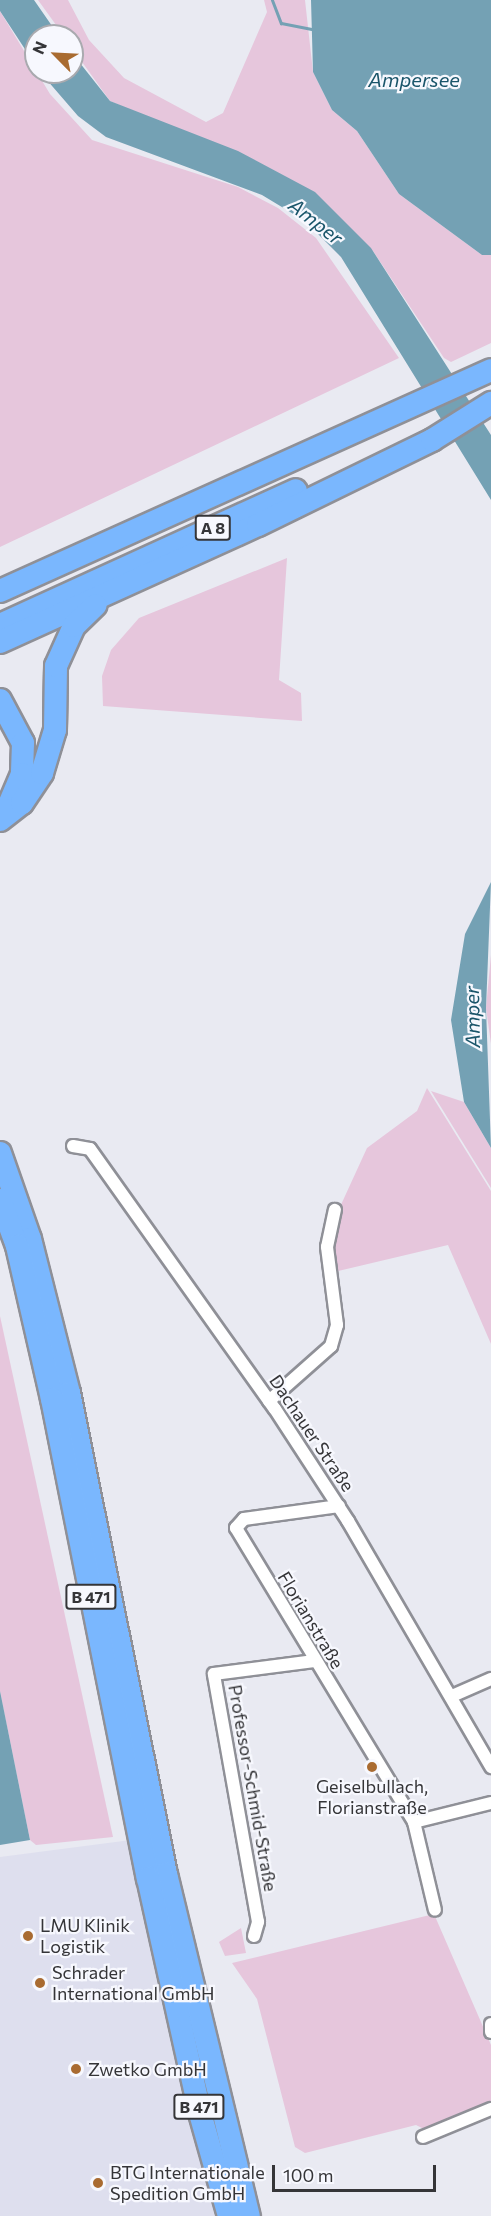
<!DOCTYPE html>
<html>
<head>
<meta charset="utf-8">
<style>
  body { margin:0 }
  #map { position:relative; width:491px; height:2216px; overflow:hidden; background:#e9eaf2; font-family:Commissioner,sans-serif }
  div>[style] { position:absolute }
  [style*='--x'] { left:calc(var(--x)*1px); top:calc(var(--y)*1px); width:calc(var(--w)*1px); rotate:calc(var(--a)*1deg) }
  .built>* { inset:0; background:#dedfee }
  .green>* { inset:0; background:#e6c6dc }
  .water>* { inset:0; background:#74a1b4 }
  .stream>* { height:3px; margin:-1.5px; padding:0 1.5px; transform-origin:1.5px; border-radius:1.5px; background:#74a1b4 }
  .roads { filter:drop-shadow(2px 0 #8f9097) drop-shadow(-2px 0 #8f9097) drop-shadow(0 2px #8f9097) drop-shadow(0 -2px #8f9097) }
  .street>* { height:12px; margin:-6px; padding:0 6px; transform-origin:6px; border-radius:6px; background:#fff }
  .highway>* { height:22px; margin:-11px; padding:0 11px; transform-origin:11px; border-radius:11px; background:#7ab7fe }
  .dots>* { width:16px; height:16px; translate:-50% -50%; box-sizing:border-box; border:3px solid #f7f8fe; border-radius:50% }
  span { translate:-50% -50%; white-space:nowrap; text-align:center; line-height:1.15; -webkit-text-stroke:4.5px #f7f8fe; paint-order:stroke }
  .shield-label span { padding:2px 4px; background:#f7f8fe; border:2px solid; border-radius:4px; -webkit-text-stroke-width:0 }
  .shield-label { font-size:16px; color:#353538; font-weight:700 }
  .street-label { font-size:18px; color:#353538 }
  .poi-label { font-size:18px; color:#353538 }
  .left { translate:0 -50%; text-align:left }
  .water-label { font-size:20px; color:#1a556a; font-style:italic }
  .north { position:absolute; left:24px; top:24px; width:60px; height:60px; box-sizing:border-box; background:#f7f8fe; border:2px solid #a9aaaf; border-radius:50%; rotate:294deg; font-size:16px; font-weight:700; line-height:24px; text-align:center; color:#353538 }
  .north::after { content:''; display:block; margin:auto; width:21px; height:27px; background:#a96b31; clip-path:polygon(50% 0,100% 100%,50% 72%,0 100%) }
  .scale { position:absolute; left:272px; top:2165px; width:164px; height:27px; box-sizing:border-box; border:3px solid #353538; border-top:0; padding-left:8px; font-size:18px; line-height:21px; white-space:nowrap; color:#353538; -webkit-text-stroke:4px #f7f8fe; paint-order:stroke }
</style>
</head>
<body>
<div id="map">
  <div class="built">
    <i style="clip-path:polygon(131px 1840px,215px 2216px,0 2216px,0 1857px)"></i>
  </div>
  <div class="green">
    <i style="clip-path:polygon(38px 0,68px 0,89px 40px,124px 78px,206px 122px,223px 113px,267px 12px,264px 0,305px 0,313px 72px,332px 110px,357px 131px,399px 194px,482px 255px,491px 255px,491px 343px,451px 362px,444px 358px,373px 251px,160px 123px,110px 101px,72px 48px,72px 36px,64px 36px)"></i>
    <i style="clip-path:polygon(0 11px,50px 94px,92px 140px,238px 187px,278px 208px,316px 238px,399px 358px,0 547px)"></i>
    <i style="clip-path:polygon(287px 558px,279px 680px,301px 693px,302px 721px,103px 706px,102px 676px,111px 650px,139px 618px)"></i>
    <i style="clip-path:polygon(491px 955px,491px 1044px,486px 1008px)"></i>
    <i style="clip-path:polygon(427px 1088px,491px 1191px,491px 1344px,448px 1245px,334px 1272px,334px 1220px,367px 1148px,417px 1111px)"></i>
    <i style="clip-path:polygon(431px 1091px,464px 1102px,491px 1148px,491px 1188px)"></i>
    <i style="clip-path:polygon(0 1316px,113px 1837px,36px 1845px,30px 1840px,0 1691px)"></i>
    <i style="clip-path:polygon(434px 1914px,491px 2045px,491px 2104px,428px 2131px,416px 2125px,305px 2153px,295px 2147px,257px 1999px,232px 1963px)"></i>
    <i style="clip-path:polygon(241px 1928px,246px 1953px,225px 1956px,219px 1942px)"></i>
  </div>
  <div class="water">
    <i style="clip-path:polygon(0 0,34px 0,59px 36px,36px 36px,36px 66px,0 11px)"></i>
    <i style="clip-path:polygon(311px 0,491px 0,491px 255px,482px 255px,399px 194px,357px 131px,332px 110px,313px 72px)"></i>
    <i style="clip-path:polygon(72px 53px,110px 101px,238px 151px,315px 192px,371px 248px,491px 435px,491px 500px,341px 257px,305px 221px,262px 195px,106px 137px,78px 116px,40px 72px,72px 72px)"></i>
    <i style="clip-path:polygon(491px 882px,486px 1008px,491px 1148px,464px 1102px,451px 1020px,465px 934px)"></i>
    <i style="clip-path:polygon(0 1691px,30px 1840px,0 1845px)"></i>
  </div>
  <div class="stream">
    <i style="--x:272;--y:0;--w:25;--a:69"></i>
    <i style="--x:281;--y:23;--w:31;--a:11"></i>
  </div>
  <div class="roads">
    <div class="street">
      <i style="--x:73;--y:1146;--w:17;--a:10"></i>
      <i style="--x:90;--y:1149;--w:319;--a:54.6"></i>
      <i style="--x:275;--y:1409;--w:134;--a:56.9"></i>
      <i style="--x:348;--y:1521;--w:285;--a:59.8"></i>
      <i style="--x:269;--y:1401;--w:83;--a:-41.6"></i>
      <i style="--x:331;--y:1346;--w:22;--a:-74"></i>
      <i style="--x:337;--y:1325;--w:79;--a:-97.3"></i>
      <i style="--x:327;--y:1247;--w:38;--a:-78"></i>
      <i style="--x:339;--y:1506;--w:96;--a:172.2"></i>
      <i style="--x:244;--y:1519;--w:12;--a:132"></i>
      <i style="--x:236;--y:1528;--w:344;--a:58.8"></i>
      <i style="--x:414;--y:1822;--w:90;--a:76.6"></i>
      <i style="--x:452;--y:1696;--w:43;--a:-23.6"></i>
      <i style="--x:414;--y:1822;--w:79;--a:-13.9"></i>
      <i style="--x:254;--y:1936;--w:15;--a:-74"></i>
      <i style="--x:258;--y:1922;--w:252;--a:-100.1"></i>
      <i style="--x:214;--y:1674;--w:101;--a:-7.4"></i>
      <i style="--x:491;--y:2024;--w:8;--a:90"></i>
      <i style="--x:423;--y:2137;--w:74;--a:-22.4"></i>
    </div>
    <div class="highway">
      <i style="--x:0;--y:591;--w:538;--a:-24.23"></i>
      <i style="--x:0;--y:625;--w:325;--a:-24.5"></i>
      <i style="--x:0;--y:642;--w:283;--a:-24.4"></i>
      <i style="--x:258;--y:525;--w:194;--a:-26"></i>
      <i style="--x:432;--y:440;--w:70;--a:-32.1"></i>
      <i style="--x:0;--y:700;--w:49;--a:61.9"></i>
      <i style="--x:23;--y:743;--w:31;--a:92"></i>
      <i style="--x:22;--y:774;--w:34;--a:113"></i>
      <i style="--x:0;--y:820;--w:28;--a:-38"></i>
      <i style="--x:22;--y:803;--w:36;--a:-56"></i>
      <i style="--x:42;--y:773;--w:45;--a:-73.2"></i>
      <i style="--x:55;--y:730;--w:64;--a:-89.1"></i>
      <i style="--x:56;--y:666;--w:44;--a:-65.8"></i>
      <i style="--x:74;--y:626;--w:30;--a:-44"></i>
      <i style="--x:0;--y:1153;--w:91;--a:70.8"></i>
      <i style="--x:30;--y:1239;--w:159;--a:75.8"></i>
      <i style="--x:69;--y:1393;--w:491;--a:78.6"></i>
      <i style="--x:166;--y:1874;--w:352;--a:76.4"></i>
      <i style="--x:0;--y:1200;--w:49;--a:69.7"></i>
      <i style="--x:17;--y:1246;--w:157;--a:77.1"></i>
      <i style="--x:52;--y:1399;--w:489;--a:78.7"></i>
      <i style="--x:148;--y:1878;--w:241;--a:77.5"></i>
      <i style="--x:200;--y:2113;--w:107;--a:74.3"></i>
    </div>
  </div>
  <div class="dots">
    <i style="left:372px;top:1767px;background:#a96b31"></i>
    <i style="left:28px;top:1936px;background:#a96b31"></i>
    <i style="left:40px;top:1983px;background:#a96b31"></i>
    <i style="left:76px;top:2069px;background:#a96b31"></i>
    <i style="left:98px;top:2183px;background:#a96b31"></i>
  </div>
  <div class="shield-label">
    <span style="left:213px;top:528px">A 8</span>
    <span style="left:91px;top:1597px">B 471</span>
    <span style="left:199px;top:2107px">B 471</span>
  </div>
  <div class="street-label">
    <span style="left:312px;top:1433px;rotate:56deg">Dachauer Straße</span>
    <span style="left:311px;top:1620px;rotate:59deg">Florianstraße</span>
    <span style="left:253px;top:1788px;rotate:80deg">Professor-Schmid-Straße</span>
  </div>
  <div class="poi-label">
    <span style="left:372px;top:1797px">Geiselbullach,<br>Florianstraße</span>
    <span class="left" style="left:40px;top:1936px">LMU Klinik<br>Logistik</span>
    <span class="left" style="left:52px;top:1983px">Schrader<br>International GmbH</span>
    <span class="left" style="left:88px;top:2069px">Zwetko GmbH</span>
    <span class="left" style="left:110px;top:2183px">BTG Internationale<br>Spedition GmbH</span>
  </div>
  <div class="water-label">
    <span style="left:414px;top:79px">Ampersee</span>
    <span style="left:316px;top:221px;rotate:38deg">Amper</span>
    <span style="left:472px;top:1017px;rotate:-91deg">Amper</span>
  </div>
  <div class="north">N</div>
  <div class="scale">100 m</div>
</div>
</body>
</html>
